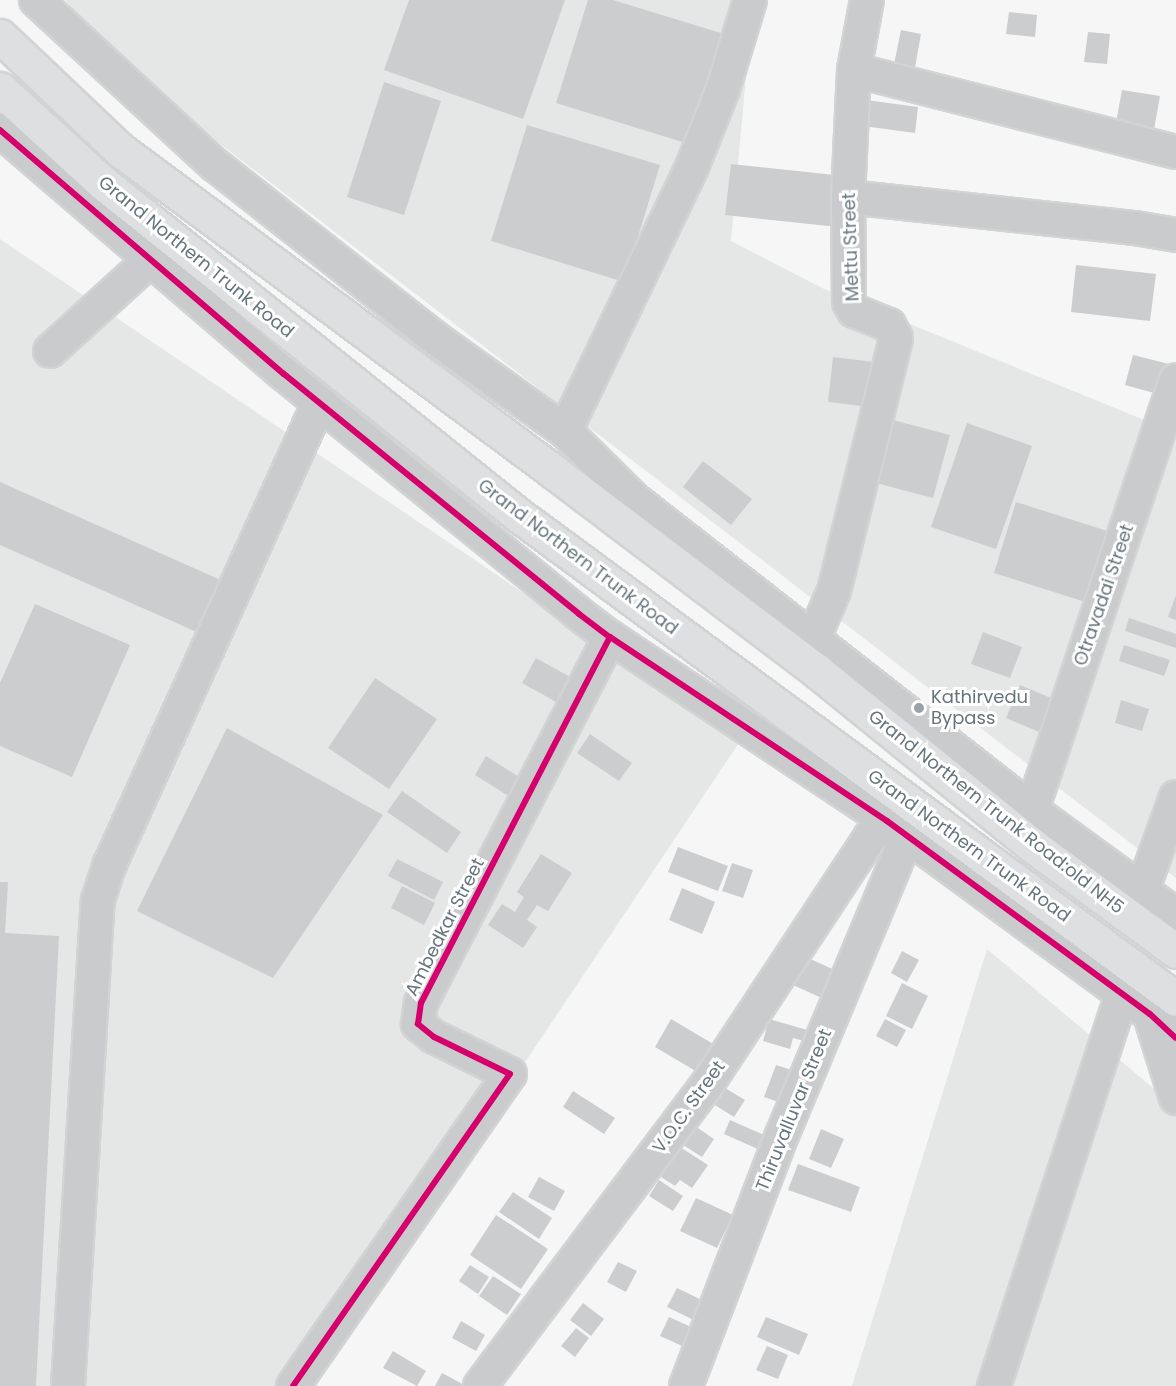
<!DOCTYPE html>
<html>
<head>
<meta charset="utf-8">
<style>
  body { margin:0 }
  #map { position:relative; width:1176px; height:1386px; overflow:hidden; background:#f6f6f6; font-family:Poppins,sans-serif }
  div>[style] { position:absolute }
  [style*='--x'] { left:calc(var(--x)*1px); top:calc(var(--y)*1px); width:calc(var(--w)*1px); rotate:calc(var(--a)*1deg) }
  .built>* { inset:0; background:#e5e7e6 }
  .building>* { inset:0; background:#cccdce }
  .roads { filter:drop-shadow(2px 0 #d2d3d3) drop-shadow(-2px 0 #d2d3d3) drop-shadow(0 2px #d2d3d3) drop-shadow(0 -2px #d2d3d3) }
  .minor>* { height:32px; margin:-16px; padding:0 16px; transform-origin:16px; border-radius:16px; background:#c9cbcc }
  .highway>* { height:33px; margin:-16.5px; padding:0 16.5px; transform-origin:16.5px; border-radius:16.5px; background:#dedfe0 }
  .cycleway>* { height:6px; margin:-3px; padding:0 3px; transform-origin:3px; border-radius:3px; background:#d6006c }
  .dots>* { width:16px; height:16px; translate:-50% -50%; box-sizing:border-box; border:3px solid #fff; border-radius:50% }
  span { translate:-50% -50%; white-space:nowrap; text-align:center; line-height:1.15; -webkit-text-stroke:6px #fff; paint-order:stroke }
  .street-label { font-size:18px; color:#66757c }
  .poi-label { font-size:18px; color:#66757c }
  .left { translate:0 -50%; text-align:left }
</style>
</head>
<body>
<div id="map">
  <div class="built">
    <i style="clip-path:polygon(65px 0,753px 0,731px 241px,822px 288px,1176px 433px,1176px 878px,137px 80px)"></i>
    <i style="clip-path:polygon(0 239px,741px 740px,308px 1386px,0 1386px)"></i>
    <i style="clip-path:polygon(987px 949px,1176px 1107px,1176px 1386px,852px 1386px)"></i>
  </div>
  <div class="building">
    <i style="clip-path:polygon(409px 0,565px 0,523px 119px,384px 70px)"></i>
    <i style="clip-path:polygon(588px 0,613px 0,724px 34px,689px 144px,556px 103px)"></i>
    <i style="clip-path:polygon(1009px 12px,1037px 15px,1035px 37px,1006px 34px)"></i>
    <i style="clip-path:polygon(901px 30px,921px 34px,914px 73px,893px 69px)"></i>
    <i style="clip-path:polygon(1088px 32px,1110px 34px,1107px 64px,1084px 62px)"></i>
    <i style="clip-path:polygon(384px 82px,441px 101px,404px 215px,347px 197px)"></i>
    <i style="clip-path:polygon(1122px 90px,1160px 96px,1153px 135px,1115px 128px)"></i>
    <i style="clip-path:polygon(866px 100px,918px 107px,915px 133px,863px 126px)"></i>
    <i style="clip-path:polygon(527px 125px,660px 165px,624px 282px,491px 241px)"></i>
    <i style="clip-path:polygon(731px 164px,844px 176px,838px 227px,725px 215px)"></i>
    <i style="clip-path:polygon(1076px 265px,1156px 274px,1150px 321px,1071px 312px)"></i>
    <i style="clip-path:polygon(1133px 355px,1173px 365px,1165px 396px,1125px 385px)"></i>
    <i style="clip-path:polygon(833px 357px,874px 362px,870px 407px,828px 402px)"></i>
    <i style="clip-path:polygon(893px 420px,950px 435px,933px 498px,876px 483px)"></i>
    <i style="clip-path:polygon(967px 423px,1032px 446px,996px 549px,931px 527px)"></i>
    <i style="clip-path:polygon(703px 461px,752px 499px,731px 525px,683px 487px)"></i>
    <i style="clip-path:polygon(0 482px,223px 581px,199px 633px,0 545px)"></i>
    <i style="clip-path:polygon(1016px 502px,1120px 535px,1098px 606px,994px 573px)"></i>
    <i style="clip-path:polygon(1176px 595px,1176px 620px,1168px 617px)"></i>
    <i style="clip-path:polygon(35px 604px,130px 645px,72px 777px,0 746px,0 683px)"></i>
    <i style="clip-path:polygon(1129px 618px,1176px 634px,1176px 648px,1125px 631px)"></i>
    <i style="clip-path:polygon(983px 632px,1022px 647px,1010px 678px,971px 664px)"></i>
    <i style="clip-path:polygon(1124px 645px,1170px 660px,1164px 676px,1119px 661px)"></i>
    <i style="clip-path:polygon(536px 658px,572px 678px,558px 703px,522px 683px)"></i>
    <i style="clip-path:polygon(375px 678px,437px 719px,389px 789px,328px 748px)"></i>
    <i style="clip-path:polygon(1020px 685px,1063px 703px,1049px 736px,1006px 718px)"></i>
    <i style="clip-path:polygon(1121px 700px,1149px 709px,1142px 731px,1115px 723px)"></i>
    <i style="clip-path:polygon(227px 728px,383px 815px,273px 978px,137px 911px)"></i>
    <i style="clip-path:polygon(590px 734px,632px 763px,619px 781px,577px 753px)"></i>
    <i style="clip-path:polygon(486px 756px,522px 779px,510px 797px,475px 775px)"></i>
    <i style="clip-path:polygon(402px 791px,461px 832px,447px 853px,387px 812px)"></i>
    <i style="clip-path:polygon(678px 847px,728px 866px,718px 891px,668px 872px)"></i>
    <i style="clip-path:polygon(541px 854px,572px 873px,548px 911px,537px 905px,527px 920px,537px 927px,523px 948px,488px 925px,502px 904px,515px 912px,524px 897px,517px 892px)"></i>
    <i style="clip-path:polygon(397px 859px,443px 882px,434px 900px,388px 876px)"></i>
    <i style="clip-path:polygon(732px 863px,753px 870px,743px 898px,722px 891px)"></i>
    <i style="clip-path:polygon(0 882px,8px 882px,5px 933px,59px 936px,36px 1386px,0 1386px)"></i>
    <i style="clip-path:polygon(402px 886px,435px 903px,424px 925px,391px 908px)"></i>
    <i style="clip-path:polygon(682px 888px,715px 902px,702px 934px,669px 920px)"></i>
    <i style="clip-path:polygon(902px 951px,919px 960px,907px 982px,891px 973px)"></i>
    <i style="clip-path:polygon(804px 956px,841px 973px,828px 1001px,791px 984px)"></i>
    <i style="clip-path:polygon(902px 983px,928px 996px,912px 1029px,886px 1016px)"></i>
    <i style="clip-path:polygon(671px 1019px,715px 1045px,699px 1073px,655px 1047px)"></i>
    <i style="clip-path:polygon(769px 1019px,814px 1032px,811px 1043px,793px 1038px,790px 1049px,763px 1041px)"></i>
    <i style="clip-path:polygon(885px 1019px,906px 1030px,897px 1047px,876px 1036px)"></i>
    <i style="clip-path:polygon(776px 1065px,801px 1073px,790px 1106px,764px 1097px)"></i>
    <i style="clip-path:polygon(720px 1085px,745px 1100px,734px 1117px,710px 1102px)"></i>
    <i style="clip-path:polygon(573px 1091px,615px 1118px,604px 1134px,563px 1107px)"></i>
    <i style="clip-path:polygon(730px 1120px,775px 1140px,769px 1154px,724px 1134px)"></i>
    <i style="clip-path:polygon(692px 1124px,714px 1139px,702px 1157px,680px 1143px)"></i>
    <i style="clip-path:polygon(821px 1129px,844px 1139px,831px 1168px,809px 1159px)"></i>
    <i style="clip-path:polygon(680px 1147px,708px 1165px,692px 1188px,680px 1180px,675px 1186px,661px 1177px)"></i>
    <i style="clip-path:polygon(798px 1164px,860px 1187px,851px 1212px,788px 1190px)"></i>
    <i style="clip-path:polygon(539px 1177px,565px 1191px,554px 1211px,528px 1197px)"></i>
    <i style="clip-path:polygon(659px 1180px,683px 1196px,673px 1211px,649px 1196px)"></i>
    <i style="clip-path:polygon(513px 1192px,552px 1218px,539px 1239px,499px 1212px)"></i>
    <i style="clip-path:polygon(696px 1198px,733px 1215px,717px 1248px,680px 1231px)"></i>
    <i style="clip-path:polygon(496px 1215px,548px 1249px,521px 1289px,470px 1255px)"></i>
    <i style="clip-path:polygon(618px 1262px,637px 1271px,626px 1292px,607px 1282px)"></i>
    <i style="clip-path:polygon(470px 1265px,489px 1277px,478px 1294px,459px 1281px)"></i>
    <i style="clip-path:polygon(493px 1276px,521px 1294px,507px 1315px,479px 1296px)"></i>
    <i style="clip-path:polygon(677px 1288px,712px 1305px,702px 1324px,667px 1307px)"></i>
    <i style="clip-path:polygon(583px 1303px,604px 1319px,591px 1336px,570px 1320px)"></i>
    <i style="clip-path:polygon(669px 1317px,700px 1331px,691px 1350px,660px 1336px)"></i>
    <i style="clip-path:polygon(766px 1317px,808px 1334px,799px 1355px,757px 1337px)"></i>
    <i style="clip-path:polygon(461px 1321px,485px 1335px,476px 1351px,452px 1338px)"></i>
    <i style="clip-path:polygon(576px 1328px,589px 1338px,575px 1357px,561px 1346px)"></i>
    <i style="clip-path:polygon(767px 1346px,788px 1355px,778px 1379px,756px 1370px)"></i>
    <i style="clip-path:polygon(393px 1351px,426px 1371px,417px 1386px,383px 1368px)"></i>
    <i style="clip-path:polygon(442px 1373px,466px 1386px,435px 1386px)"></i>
  </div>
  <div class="roads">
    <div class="minor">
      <i style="--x:36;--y:0;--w:243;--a:42.7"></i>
      <i style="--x:215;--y:165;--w:280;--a:38.2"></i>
      <i style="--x:435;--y:338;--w:160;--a:35.6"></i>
      <i style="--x:565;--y:431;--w:98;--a:44.6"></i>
      <i style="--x:635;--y:500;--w:504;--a:37.98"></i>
      <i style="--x:1032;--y:810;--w:178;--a:36.1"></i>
      <i style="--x:854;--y:70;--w:332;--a:14.3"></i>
      <i style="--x:0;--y:130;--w:374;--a:40.7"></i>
      <i style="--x:284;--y:374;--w:380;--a:39.1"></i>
      <i style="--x:579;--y:614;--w:39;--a:37"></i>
      <i style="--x:610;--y:637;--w:333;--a:33.6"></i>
      <i style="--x:887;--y:821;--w:326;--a:36.3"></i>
      <i style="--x:1150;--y:1014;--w:35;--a:43"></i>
      <i style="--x:848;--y:197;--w:289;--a:6.2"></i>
      <i style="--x:1135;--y:228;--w:42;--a:9.7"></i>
      <i style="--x:50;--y:351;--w:137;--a:-42.3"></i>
      <i style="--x:565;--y:431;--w:293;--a:-64.3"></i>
      <i style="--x:692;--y:167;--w:84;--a:-68.3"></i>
      <i style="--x:723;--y:89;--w:93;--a:-73.1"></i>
      <i style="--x:814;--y:637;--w:50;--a:-66.5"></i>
      <i style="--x:834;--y:591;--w:260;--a:-76.2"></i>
      <i style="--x:896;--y:338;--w:15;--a:-118"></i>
      <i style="--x:889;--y:325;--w:38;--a:-158"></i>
      <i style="--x:854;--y:311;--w:10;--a:-119"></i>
      <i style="--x:849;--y:302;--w:105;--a:-90.5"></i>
      <i style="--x:848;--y:197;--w:127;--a:-87.3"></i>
      <i style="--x:854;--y:70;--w:71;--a:-79.5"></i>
      <i style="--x:1032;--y:810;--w:453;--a:-71.5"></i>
      <i style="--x:1142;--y:891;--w:100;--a:-70.1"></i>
      <i style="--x:1150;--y:1015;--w:87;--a:72.6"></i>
      <i style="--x:68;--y:1386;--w:487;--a:-86.5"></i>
      <i style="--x:98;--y:900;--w:38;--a:-72"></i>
      <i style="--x:110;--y:864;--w:506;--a:-65.61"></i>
      <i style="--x:293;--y:1386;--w:380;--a:-55.2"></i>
      <i style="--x:510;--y:1074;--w:85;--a:-154"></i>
      <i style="--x:434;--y:1037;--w:21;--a:-141"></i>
      <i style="--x:418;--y:1024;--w:21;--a:-82"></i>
      <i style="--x:421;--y:1003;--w:412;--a:-62.7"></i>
      <i style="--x:480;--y:1386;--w:376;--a:-53"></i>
      <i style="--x:706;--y:1086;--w:298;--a:-56.6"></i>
      <i style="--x:870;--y:837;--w:23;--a:-43"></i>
      <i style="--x:686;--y:1386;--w:269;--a:-69.1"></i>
      <i style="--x:782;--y:1135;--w:324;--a:-67.3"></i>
      <i style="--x:994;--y:1386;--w:412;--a:-71.9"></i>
    </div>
    <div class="highway">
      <i style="--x:0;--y:36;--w:164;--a:43.5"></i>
      <i style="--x:119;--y:149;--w:542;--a:36.59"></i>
      <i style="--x:554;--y:472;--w:330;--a:37.1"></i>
      <i style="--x:817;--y:671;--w:278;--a:39"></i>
      <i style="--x:1033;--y:846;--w:177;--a:36.3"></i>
      <i style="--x:0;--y:89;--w:139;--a:42.4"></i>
      <i style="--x:103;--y:183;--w:530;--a:38.64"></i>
      <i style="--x:517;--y:514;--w:818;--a:36.35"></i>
    </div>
  </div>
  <div class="cycleway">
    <i style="--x:0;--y:130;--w:374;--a:40.7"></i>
    <i style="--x:284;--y:374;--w:380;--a:39.1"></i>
    <i style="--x:579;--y:614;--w:39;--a:37"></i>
    <i style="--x:610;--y:637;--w:333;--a:33.6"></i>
    <i style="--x:887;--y:821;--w:326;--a:36.3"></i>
    <i style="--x:1150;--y:1014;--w:35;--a:43"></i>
    <i style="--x:293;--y:1386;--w:380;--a:-55.2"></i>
    <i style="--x:510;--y:1074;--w:85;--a:-154"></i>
    <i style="--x:434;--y:1037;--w:21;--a:-141"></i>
    <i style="--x:418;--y:1024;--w:21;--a:-82"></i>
    <i style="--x:421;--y:1003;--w:412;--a:-62.7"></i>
  </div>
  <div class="dots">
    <i style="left:919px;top:708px;background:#98a2a7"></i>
  </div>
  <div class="street-label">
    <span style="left:851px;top:247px;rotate:-92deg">Mettu Street</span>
    <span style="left:196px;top:257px;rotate:39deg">Grand Northern Trunk Road</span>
    <span style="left:578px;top:557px;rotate:37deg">Grand Northern Trunk Road</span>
    <span style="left:1104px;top:595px;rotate:-71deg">Otravadai Street</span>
    <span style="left:996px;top:812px;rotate:38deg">Grand Northern Trunk Road:old NH5</span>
    <span style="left:969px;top:846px;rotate:36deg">Grand Northern Trunk Road</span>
    <span style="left:445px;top:927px;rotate:-63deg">Ambedkar Street</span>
    <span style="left:689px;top:1107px;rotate:-54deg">V.O.C. Street</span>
    <span style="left:794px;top:1110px;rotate:-68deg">Thiruvalluvar Street</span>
  </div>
  <div class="poi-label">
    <span class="left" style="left:931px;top:708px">Kathirvedu<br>Bypass</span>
  </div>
</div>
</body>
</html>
